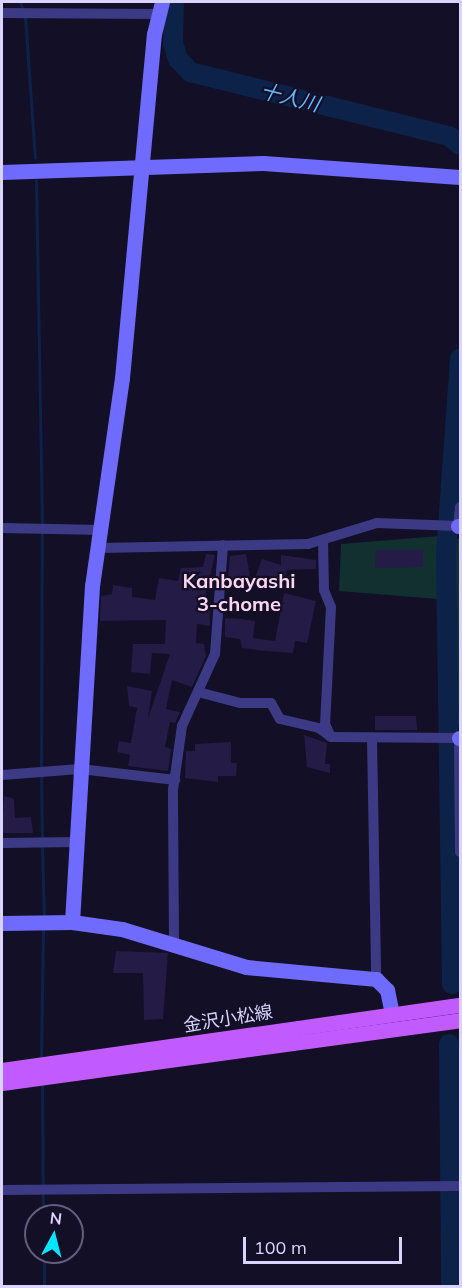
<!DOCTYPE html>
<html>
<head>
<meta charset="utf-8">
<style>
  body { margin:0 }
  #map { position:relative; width:462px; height:1288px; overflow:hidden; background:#130f26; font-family:Mulish,"Noto Sans JP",sans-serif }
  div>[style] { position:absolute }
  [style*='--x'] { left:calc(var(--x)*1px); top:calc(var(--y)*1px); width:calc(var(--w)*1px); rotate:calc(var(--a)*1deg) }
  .green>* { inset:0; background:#12302f }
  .stream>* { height:3px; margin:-1.5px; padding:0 1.5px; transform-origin:1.5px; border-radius:1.5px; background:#0c2248 }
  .river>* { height:20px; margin:-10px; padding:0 10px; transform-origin:10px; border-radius:10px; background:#0c2248 }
  .building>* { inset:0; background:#241b47 }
  .street>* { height:10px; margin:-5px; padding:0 5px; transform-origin:5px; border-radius:5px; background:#3d3a85 }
  .secondary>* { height:15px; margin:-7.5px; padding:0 7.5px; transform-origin:7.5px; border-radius:7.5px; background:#6f6bff }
  .primary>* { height:15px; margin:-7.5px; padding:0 7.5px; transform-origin:7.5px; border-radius:7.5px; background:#c25bff }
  span { translate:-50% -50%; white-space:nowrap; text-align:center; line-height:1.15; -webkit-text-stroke:4.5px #130f26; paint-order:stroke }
  .street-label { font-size:18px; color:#d9d4ff }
  .water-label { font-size:20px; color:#62b6ff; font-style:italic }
  .neighbourhood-label { font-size:20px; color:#ffd6f0; font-weight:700 }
  .frame { position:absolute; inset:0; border:3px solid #d9d4ff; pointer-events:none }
  .north { position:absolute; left:24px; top:1204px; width:60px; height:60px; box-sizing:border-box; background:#130f26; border:2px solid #625e7d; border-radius:50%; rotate:7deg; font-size:16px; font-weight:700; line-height:24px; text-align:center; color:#d9d4ff }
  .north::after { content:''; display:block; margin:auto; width:21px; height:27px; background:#00e5ff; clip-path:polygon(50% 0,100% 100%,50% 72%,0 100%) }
  .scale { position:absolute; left:243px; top:1237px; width:159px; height:27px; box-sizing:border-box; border:3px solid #d9d4ff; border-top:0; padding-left:8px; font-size:18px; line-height:21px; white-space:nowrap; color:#d9d4ff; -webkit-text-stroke:4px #130f26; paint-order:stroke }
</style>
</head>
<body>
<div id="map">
  <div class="green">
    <i style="clip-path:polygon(439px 536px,437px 599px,339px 591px,341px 544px)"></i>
    <i style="clip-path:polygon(452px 538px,460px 539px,460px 724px,455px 724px)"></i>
  </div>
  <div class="stream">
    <i style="--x:20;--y:2;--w:9;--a:69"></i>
    <i style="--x:25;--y:16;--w:142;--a:86"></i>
    <i style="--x:36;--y:180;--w:345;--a:89"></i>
    <i style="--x:41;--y:768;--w:236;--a:-89.8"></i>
    <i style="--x:41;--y:775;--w:64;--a:89.1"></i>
    <i style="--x:42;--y:846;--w:71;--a:88.4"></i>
    <i style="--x:41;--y:1058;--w:131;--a:-89.1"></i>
    <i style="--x:42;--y:1083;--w:133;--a:89.6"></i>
    <i style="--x:44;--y:1252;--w:34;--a:90"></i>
  </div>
  <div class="river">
    <i style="--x:174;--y:2;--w:41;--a:91.4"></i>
    <i style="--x:173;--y:43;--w:17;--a:73"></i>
    <i style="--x:178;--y:59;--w:18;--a:47"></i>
    <i style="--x:190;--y:72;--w:267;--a:13.9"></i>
    <i style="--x:449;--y:136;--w:14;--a:39"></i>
    <i style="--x:452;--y:984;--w:430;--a:-90.8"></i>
    <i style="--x:446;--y:554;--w:196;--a:-85.9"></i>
    <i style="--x:449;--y:1044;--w:242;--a:89.5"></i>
  </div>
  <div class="building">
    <i style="clip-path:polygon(376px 550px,423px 550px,423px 567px,375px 568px)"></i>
    <i style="clip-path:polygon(206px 554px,215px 555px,205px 597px,209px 598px,210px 626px,197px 624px,196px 643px,204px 644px,206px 656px,192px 687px,172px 680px,166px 709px,180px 712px,175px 723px,170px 722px,165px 747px,171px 749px,168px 771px,128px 766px,130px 755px,117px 752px,119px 741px,131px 743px,137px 708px,129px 706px,127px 686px,152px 691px,148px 718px,170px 654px,152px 653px,150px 674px,131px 672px,133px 644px,165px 644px,166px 620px,100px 621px,101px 596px,112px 594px,113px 585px,132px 588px,132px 597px,155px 600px,159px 578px,178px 581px,181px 568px,203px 567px)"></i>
    <i style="clip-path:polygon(246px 554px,251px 581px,227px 587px,230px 556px)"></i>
    <i style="clip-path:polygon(281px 555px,316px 560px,316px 569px,287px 570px,283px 584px,254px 580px,262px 559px,281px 565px)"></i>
    <i style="clip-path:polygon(284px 593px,316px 601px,307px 643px,295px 641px,293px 653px,266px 651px,242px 648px,240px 639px,225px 637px,225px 618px,242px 619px,255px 621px,253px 638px,275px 641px)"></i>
    <i style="clip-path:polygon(375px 716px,416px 716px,417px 730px,375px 730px)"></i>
    <i style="clip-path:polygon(304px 735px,327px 743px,325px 764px,330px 764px,330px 773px,307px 767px)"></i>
    <i style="clip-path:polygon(231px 742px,231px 763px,237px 763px,236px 776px,218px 776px,218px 782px,185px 778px,186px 751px,195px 751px,195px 744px)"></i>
    <i style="clip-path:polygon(4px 796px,14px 799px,15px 818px,31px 817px,33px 833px,2px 833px)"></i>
    <i style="clip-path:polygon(116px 951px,168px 953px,163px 1019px,144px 1020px,143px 973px,113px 973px)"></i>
  </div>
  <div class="street">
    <i style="--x:2;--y:13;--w:155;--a:0.4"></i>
    <i style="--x:2;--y:528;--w:101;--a:1.1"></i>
    <i style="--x:323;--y:540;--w:50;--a:88.9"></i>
    <i style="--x:324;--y:590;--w:18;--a:68"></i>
    <i style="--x:331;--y:607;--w:117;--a:92.9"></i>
    <i style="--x:325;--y:724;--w:14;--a:65"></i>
    <i style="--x:99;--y:548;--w:209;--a:-1.1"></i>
    <i style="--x:308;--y:544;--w:72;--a:-16.9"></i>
    <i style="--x:377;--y:523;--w:81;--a:2.1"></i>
    <i style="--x:458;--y:526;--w:19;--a:-84"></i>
    <i style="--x:198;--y:692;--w:43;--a:14.7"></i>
    <i style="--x:240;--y:703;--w:31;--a:0"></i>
    <i style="--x:271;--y:703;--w:18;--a:61"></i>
    <i style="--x:280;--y:719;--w:40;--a:13"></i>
    <i style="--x:319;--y:728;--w:15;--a:37"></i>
    <i style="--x:331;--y:737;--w:128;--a:0.4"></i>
    <i style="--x:459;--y:738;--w:114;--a:89.5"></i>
    <i style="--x:372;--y:738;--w:241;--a:89"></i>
    <i style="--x:2;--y:775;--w:78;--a:-4.4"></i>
    <i style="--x:80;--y:769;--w:96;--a:6.6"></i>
    <i style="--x:2;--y:843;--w:75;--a:-0.8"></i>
    <i style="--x:174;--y:944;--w:154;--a:-90.4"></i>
    <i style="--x:173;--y:790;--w:65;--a:-82"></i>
    <i style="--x:182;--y:726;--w:79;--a:-65.4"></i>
    <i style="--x:215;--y:654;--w:109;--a:-85.8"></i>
    <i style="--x:2;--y:1190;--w:458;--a:-0.5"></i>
  </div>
  <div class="secondary">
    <i style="--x:2;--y:172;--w:261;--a:-2"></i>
    <i style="--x:263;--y:163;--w:197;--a:4.1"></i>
    <i style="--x:458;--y:526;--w:2;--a:0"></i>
    <i style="--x:459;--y:738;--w:1;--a:0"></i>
    <i style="--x:72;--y:922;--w:337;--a:-86.6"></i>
    <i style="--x:92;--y:586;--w:210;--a:-81.8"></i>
    <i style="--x:122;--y:378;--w:345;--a:-84.7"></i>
    <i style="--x:154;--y:34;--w:33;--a:-76"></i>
    <i style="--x:2;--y:923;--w:70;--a:-0.8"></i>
    <i style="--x:72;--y:922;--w:50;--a:8"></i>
    <i style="--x:122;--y:929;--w:130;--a:17"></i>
    <i style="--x:246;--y:967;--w:131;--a:5.3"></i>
    <i style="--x:376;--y:979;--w:16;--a:45"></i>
    <i style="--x:387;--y:990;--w:24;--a:78"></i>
  </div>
  <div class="primary">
    <i style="--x:2;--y:1070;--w:463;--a:-8.1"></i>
    <i style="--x:2;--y:1083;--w:462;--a:-7.8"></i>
  </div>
  <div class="street-label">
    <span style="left:228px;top:1019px;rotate:-9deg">金沢小松線</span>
  </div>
  <div class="water-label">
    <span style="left:290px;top:97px;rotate:14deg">十人川</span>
  </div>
  <div class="neighbourhood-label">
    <span style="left:239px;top:592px">Kanbayashi<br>3-chome</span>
  </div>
  <div class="frame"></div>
  <div class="north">N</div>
  <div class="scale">100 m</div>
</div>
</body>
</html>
